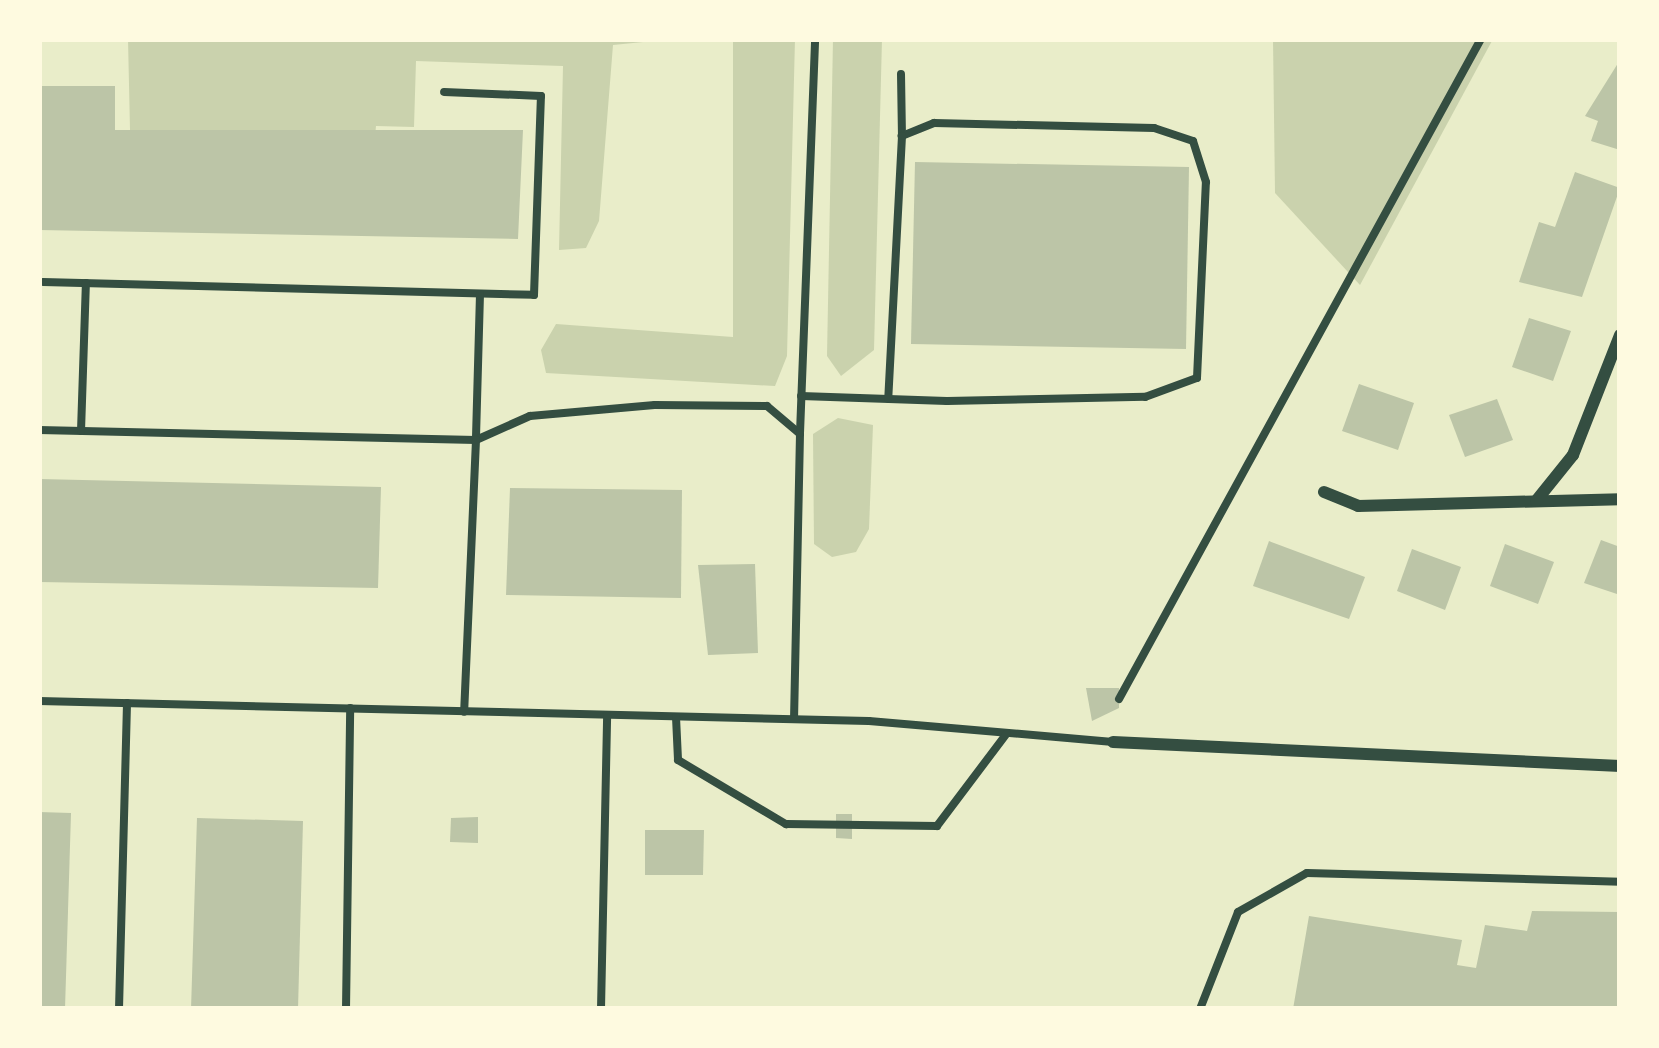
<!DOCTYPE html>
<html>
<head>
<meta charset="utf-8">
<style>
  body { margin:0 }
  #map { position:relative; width:1659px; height:1048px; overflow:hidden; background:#e9edc9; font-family:Karla,sans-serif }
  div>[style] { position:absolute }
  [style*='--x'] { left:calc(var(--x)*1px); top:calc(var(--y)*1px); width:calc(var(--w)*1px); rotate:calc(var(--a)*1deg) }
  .green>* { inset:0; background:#cad2ad }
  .building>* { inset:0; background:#bcc5a7 }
  .path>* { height:8px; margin:-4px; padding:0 4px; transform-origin:4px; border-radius:4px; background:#344e41 }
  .service>* { height:8px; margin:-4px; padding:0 4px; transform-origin:4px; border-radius:4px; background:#344e41 }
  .minor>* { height:12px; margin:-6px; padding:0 6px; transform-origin:6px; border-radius:6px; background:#344e41 }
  span { translate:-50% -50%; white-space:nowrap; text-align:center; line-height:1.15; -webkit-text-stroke:9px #fefae0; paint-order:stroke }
  .frame { position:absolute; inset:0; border:42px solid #fefae0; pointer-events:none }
</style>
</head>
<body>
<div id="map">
  <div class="green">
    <i style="clip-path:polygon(128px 39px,673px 39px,613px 45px,599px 221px,586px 248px,559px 250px,563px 66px,416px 61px,414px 127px,376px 126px,375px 137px,130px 130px)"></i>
    <i style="clip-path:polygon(733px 39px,795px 39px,787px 356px,775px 386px,546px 373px,541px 350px,556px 324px,733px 337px)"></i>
    <i style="clip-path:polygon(833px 39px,882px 39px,874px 350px,841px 376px,827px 356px)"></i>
    <i style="clip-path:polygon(1273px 39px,1493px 39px,1360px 285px,1275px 193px)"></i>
    <i style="clip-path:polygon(838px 418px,873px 425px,869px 529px,856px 552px,832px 557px,814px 544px,813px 434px)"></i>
  </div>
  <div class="building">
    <i style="clip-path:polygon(1620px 60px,1620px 150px,1591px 141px,1598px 121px,1585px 116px)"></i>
    <i style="clip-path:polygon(39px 86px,115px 86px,115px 130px,523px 130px,518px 239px,39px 230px)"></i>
    <i style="clip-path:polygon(915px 162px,1189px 167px,1186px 349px,911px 344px)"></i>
    <i style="clip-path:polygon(1575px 172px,1620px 188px,1582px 297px,1519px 282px,1539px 222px,1555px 227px)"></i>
    <i style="clip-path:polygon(1529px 318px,1571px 331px,1553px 381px,1512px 367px)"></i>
    <i style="clip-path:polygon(1359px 384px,1414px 403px,1398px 450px,1342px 431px)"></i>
    <i style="clip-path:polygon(1497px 399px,1513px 440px,1465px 457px,1449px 415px)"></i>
    <i style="clip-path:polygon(39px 479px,381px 487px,378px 588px,39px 582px)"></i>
    <i style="clip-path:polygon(510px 488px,682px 490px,681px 598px,506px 595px)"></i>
    <i style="clip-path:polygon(1601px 540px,1620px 547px,1620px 595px,1584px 583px)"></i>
    <i style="clip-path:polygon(1269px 541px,1365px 577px,1349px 619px,1253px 586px)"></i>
    <i style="clip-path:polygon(1505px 544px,1554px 562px,1538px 604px,1490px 586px)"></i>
    <i style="clip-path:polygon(1412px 549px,1461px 567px,1445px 610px,1397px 591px)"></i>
    <i style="clip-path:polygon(755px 564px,758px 653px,708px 655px,698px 565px)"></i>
    <i style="clip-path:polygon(1086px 688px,1119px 688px,1119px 708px,1092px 721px)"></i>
    <i style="clip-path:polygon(39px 812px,71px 813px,65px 1009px,39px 1009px)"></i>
    <i style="clip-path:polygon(836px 814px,852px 814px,852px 839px,836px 838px)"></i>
    <i style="clip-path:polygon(478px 817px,478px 843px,450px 842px,451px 818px)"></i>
    <i style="clip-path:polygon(197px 818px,303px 821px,298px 1009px,191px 1009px)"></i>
    <i style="clip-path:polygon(645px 830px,704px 830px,703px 875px,645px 875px)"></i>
    <i style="clip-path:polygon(1532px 911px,1620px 912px,1620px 1009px,1293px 1009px,1309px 916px,1462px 940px,1457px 965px,1476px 968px,1485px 925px,1527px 931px)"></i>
  </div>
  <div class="path">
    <i style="--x:1119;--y:699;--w:753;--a:-61.26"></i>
  </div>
  <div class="service">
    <i style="--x:901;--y:74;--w:62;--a:89.1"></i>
    <i style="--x:43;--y:282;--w:491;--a:1.5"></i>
    <i style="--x:534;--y:295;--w:199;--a:-88"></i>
    <i style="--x:541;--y:96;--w:97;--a:-177.6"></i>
    <i style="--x:480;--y:294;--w:146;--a:91.6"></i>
    <i style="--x:476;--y:440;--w:59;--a:-24"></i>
    <i style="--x:530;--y:416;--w:125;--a:-5"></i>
    <i style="--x:655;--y:405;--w:112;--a:0.5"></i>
    <i style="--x:767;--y:406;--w:43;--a:40.3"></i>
    <i style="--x:800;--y:434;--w:285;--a:91.2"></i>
    <i style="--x:801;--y:396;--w:146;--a:2"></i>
    <i style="--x:947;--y:401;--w:198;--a:-1.2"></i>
    <i style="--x:1145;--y:397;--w:55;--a:-20.1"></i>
    <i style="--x:1197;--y:378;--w:196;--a:-87.4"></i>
    <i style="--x:1206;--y:182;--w:43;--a:-107.6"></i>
    <i style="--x:1193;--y:141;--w:41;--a:-161.6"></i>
    <i style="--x:1154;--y:128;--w:220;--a:-178.7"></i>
    <i style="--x:934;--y:123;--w:35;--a:158"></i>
    <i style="--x:902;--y:136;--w:263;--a:93"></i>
    <i style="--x:39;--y:430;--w:437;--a:1.3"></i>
    <i style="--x:476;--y:440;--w:272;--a:92.5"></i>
    <i style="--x:81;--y:431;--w:148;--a:-88.1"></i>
    <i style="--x:800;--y:433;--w:394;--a:-87.8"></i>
    <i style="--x:39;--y:701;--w:830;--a:1.38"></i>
    <i style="--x:869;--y:721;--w:245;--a:4.9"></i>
    <i style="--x:676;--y:717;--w:43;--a:87.3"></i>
    <i style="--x:678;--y:760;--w:126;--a:30.7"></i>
    <i style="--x:786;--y:824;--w:151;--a:0.8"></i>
    <i style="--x:937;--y:826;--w:116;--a:-53"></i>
    <i style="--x:119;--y:1009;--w:306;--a:-88.5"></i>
    <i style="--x:346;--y:1009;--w:301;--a:-89.2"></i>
    <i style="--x:601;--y:1009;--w:294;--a:-88.8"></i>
    <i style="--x:1200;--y:1009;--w:104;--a:-68.6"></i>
    <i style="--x:1238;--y:912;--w:79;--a:-29.5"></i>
    <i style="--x:1307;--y:873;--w:313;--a:1.6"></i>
  </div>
  <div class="minor">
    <i style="--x:1324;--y:492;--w:37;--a:22"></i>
    <i style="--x:1358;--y:506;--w:262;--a:-1.5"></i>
    <i style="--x:1536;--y:501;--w:59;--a:-51.2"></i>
    <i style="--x:1573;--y:455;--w:129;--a:-68.6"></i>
    <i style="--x:1113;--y:742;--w:508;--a:2.71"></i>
  </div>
  <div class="frame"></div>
</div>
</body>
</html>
